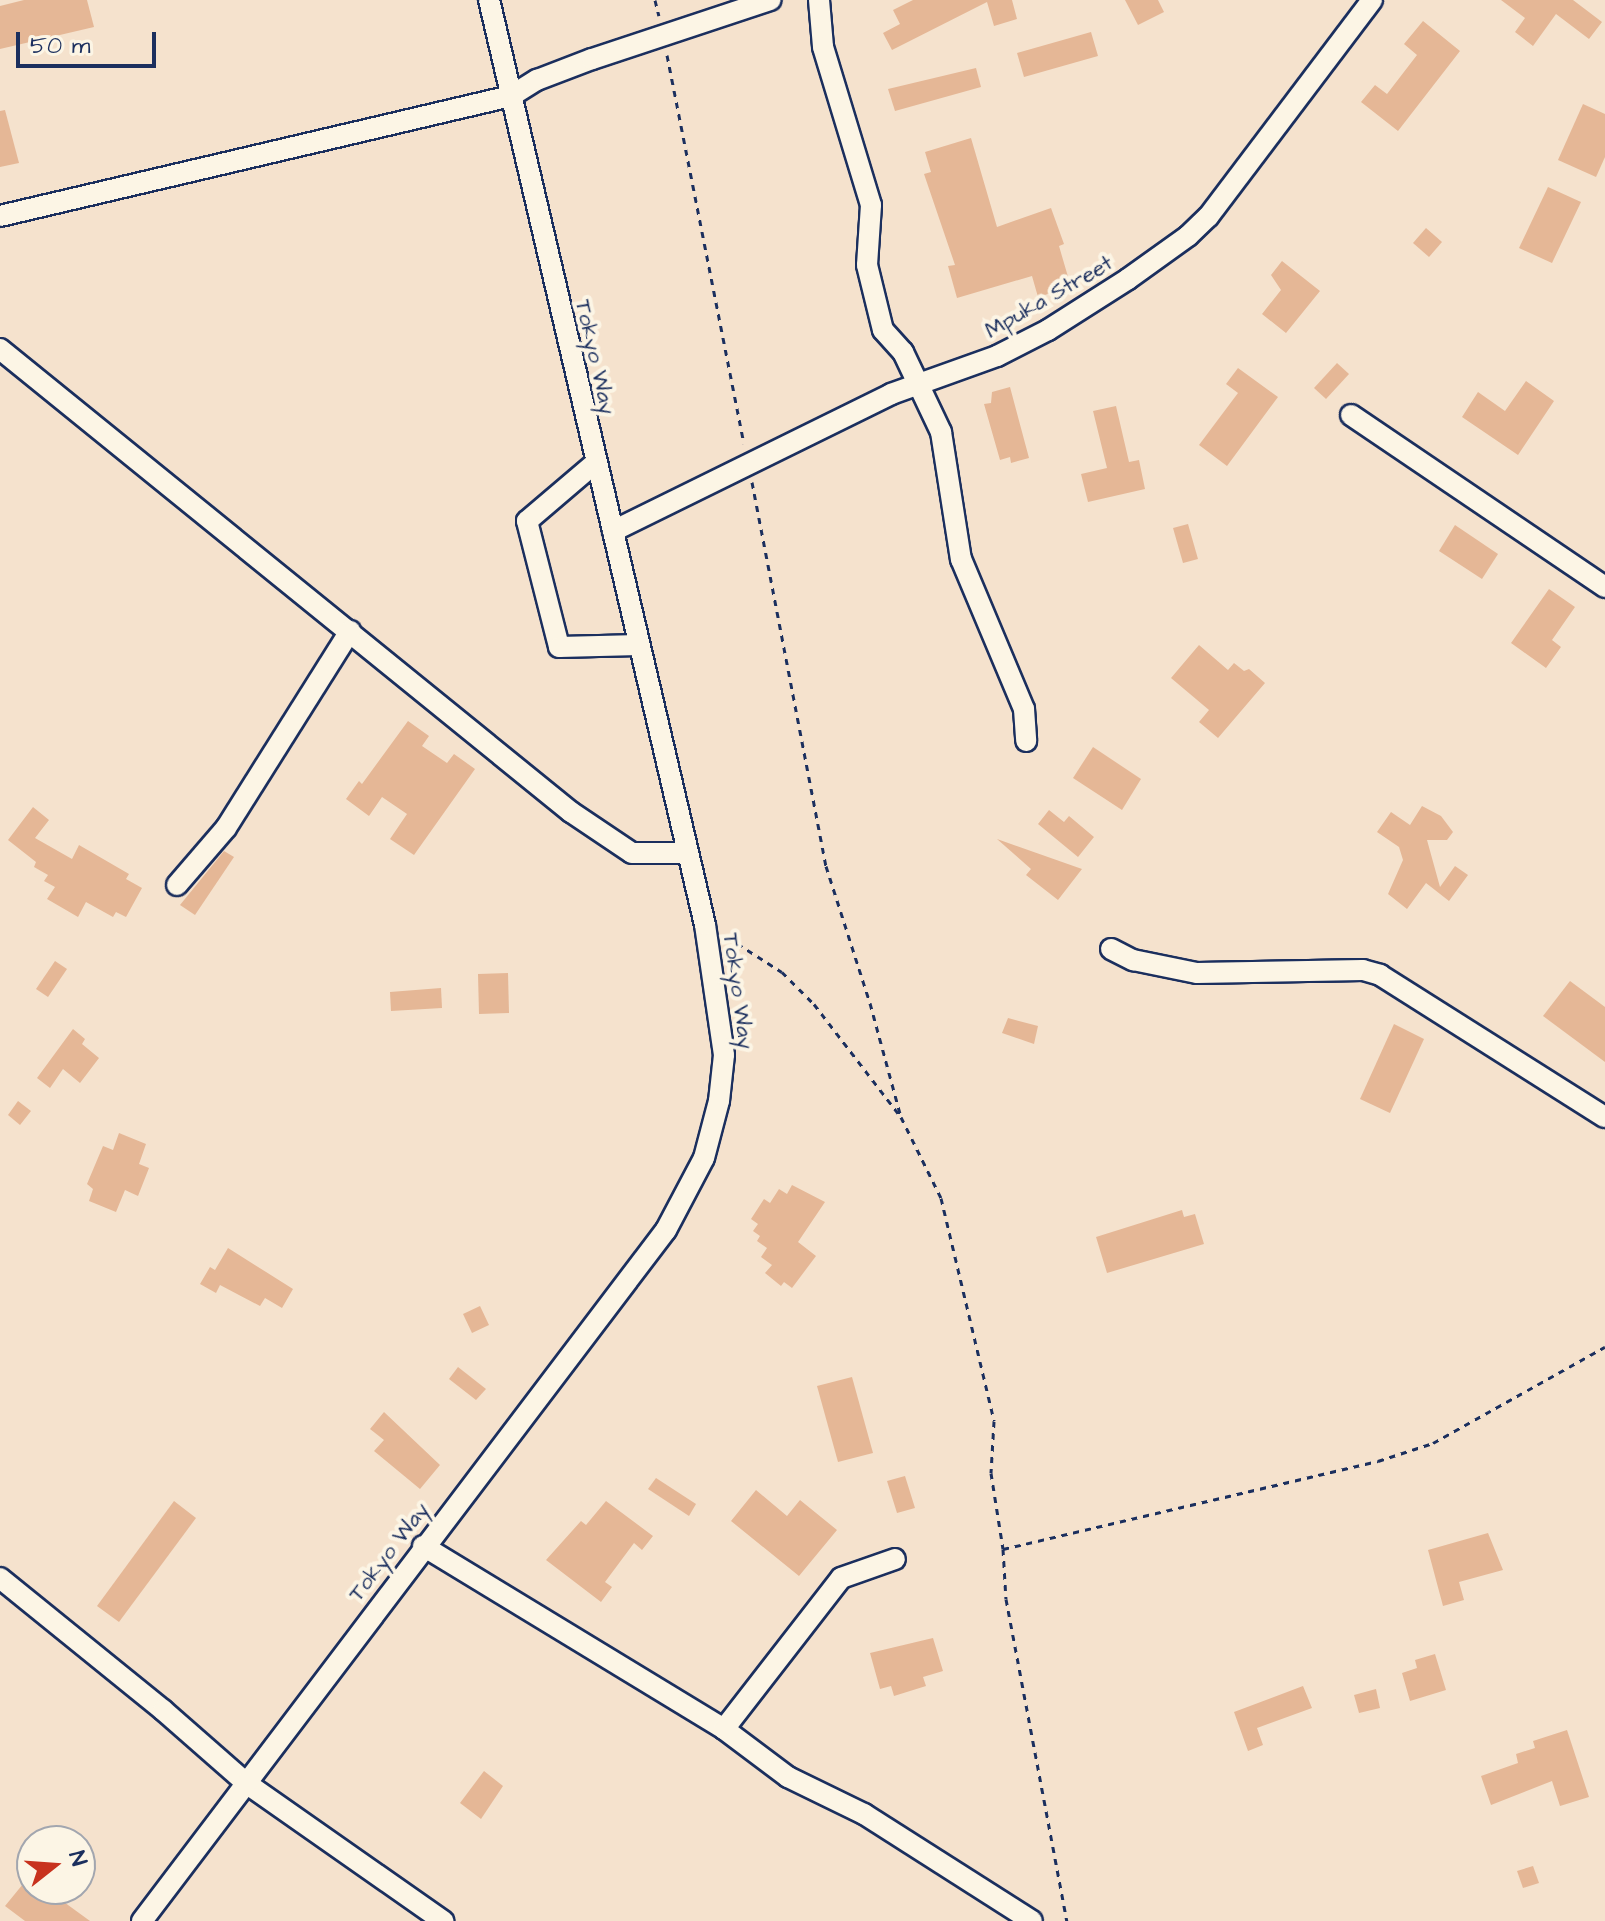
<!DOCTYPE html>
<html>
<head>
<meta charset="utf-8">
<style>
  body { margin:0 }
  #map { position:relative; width:1605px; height:1921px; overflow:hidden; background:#f5e2cd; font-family:"Architects Daughter",sans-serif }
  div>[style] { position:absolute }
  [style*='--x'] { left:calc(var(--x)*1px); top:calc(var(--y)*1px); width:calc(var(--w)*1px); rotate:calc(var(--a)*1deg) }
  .building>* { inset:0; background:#e5b796 }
  .path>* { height:3px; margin-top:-1.5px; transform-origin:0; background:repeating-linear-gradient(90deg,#1b2f5e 0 6px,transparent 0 12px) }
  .roads { filter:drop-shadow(2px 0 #1b2f5e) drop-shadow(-2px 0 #1b2f5e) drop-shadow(0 2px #1b2f5e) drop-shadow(0 -2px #1b2f5e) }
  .minor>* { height:20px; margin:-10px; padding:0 10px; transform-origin:10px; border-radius:10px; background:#fcf5e5 }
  span { translate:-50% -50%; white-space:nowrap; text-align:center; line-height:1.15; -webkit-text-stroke:8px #fcf5e5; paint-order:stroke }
  .street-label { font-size:22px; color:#1b2f5e }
  .north { position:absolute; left:16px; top:1825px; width:80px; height:80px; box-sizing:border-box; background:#fcf5e5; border:2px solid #a2a6af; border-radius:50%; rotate:73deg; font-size:22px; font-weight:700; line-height:32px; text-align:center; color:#1b2f5e }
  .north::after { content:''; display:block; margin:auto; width:28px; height:36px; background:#c8321e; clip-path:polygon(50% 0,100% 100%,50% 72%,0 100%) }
  .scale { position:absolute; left:16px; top:32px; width:140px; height:36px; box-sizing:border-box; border:4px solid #1b2f5e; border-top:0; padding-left:10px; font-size:24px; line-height:28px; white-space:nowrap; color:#1b2f5e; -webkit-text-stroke:6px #fcf5e5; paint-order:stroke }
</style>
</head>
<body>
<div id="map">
  <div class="building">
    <i style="clip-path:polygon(24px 0,87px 0,94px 27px,0 49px,0 6px)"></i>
    <i style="clip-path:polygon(913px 0,1012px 0,1017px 19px,994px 26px,987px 2px,892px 50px,883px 33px,900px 24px,893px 10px)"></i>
    <i style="clip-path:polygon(1125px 0,1158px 0,1164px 12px,1138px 25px)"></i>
    <i style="clip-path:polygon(1501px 0,1573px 0,1602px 22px,1589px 39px,1556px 14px,1533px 46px,1515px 32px,1525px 18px)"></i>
    <i style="clip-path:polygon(1423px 21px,1460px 51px,1398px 131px,1361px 102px,1375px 85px,1387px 94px,1417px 55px,1404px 44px)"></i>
    <i style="clip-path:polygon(1091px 32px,1098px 56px,1024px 77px,1017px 53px)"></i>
    <i style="clip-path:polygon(976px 68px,981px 87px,895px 111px,888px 89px)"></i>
    <i style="clip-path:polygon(1583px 104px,1605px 114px,1605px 157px,1596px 177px,1558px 160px)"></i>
    <i style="clip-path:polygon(5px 110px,19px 163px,0 167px,0 111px)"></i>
    <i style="clip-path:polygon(971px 138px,997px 227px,1051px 208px,1064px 244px,1059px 246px,1071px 287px,1038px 297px,1032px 276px,957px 298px,948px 266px,955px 265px,924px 174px,931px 172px,925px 152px)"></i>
    <i style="clip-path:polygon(1548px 187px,1581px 202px,1552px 263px,1519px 248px)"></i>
    <i style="clip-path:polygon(1426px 228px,1442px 242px,1429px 257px,1413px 243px)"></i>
    <i style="clip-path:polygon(1282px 261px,1320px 291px,1286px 333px,1262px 314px,1281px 290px,1271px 275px)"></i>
    <i style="clip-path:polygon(1337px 363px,1349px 374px,1326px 399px,1314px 388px)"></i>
    <i style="clip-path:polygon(1238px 368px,1278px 397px,1227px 466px,1199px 445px,1238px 393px,1226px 384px)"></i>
    <i style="clip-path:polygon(1526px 381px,1554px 401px,1518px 455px,1462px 417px,1478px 392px,1505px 411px)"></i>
    <i style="clip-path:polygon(1010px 387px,1029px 458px,1011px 463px,1010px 457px,1000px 460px,984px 404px,991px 403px,992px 392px)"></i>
    <i style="clip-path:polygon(1116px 406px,1129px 462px,1139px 460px,1145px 489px,1088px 502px,1081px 474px,1107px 468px,1093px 411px)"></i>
    <i style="clip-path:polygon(1188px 524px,1198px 559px,1183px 563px,1173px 528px)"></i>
    <i style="clip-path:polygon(1455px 525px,1498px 554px,1482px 579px,1439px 551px)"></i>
    <i style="clip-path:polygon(1549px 589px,1575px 607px,1552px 640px,1561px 647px,1546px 668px,1511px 643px)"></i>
    <i style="clip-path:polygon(1199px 645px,1228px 670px,1234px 663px,1244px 671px,1249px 669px,1265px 683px,1218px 738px,1199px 722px,1209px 710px,1171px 678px)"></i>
    <i style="clip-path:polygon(408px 721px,429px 736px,422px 746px,447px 763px,454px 754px,475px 769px,414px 855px,390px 839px,407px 814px,382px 797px,369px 816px,346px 799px,359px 781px,362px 784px)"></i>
    <i style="clip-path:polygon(1093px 747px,1141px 779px,1122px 810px,1073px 778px)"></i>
    <i style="clip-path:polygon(1422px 806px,1441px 816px,1453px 832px,1447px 840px,1427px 840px,1440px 887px,1455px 866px,1468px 875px,1449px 901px,1426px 883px,1407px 909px,1388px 894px,1403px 860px,1399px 847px,1377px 832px,1391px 812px,1410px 825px)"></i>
    <i style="clip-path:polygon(33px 807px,49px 820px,35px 838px,72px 859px,79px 845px,129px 874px,126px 879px,142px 888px,126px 917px,116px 912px,113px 917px,86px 902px,78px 917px,47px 899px,55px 887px,44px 881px,48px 875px,34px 867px,36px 862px,8px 840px)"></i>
    <i style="clip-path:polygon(1049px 810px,1064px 822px,1069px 816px,1094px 837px,1078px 857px,1038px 824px)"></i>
    <i style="clip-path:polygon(997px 839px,1082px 869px,1058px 900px,1026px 875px,1031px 869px)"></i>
    <i style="clip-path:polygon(224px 851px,234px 857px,195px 915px,180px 905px)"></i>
    <i style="clip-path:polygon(55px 961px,67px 969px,48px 997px,36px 989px)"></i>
    <i style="clip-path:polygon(508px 973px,509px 1013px,479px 1014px,478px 974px)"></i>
    <i style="clip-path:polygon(1570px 981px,1605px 1007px,1605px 1062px,1543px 1016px)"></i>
    <i style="clip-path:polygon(441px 988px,442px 1008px,391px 1011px,390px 992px)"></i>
    <i style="clip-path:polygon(1008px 1018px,1038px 1026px,1034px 1044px,1002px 1033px)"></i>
    <i style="clip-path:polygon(1394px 1024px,1424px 1039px,1390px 1113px,1360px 1099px)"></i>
    <i style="clip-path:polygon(73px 1029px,85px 1039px,82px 1044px,99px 1058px,80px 1083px,63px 1069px,50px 1088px,37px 1078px)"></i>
    <i style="clip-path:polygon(18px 1101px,31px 1111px,20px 1125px,8px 1115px)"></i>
    <i style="clip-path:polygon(119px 1133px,146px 1144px,139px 1164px,149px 1168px,138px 1196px,125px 1190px,116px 1212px,89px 1201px,93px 1189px,87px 1184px,103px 1146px,113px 1150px)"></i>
    <i style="clip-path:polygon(792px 1185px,825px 1202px,798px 1242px,816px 1256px,792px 1288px,784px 1282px,781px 1286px,765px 1273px,772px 1265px,761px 1257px,767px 1248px,757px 1241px,760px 1236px,753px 1231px,758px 1224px,751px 1219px,764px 1199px,770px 1203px,779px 1189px,787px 1194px)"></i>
    <i style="clip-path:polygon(1182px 1210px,1184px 1217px,1195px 1214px,1204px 1244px,1107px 1273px,1096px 1237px)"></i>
    <i style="clip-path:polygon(228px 1248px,293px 1289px,282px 1308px,265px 1298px,260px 1306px,220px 1285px,216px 1293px,200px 1284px,210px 1267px,215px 1270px)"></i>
    <i style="clip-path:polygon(480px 1306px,489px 1325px,472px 1333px,463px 1314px)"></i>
    <i style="clip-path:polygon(458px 1367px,486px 1389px,476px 1400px,449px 1379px)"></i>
    <i style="clip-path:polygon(852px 1377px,873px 1453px,838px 1462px,817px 1386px)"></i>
    <i style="clip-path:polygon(384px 1412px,440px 1465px,420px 1489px,374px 1451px,384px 1440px,370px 1429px)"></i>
    <i style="clip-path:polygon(905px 1476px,915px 1508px,897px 1513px,887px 1481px)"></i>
    <i style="clip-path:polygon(656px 1478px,696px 1504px,689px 1516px,648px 1489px)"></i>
    <i style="clip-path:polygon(756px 1490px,787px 1516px,800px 1500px,837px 1530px,799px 1576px,731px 1521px)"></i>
    <i style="clip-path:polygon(174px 1501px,196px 1518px,119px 1622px,97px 1606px)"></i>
    <i style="clip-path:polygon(606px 1501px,653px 1536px,642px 1550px,634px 1543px,605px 1582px,612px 1587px,601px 1602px,546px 1560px,581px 1521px,586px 1525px)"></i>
    <i style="clip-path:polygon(1488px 1533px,1503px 1570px,1459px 1582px,1464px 1600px,1443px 1606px,1428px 1550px)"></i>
    <i style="clip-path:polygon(933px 1638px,943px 1671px,923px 1677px,926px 1686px,894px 1696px,891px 1686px,880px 1689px,870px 1653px)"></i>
    <i style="clip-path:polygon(1435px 1654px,1446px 1690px,1410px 1701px,1402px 1673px,1417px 1668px,1415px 1660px)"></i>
    <i style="clip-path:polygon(1303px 1686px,1312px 1708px,1257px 1728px,1263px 1745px,1248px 1751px,1234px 1712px)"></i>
    <i style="clip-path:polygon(1376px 1689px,1380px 1708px,1359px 1713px,1354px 1695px)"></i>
    <i style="clip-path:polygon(1567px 1730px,1589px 1797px,1560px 1806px,1552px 1781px,1491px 1805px,1481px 1776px,1518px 1763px,1516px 1754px,1535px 1748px,1533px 1741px)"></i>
    <i style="clip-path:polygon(484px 1771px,503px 1786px,481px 1819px,460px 1803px)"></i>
    <i style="clip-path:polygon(1533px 1866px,1539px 1883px,1523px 1888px,1517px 1871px)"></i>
    <i style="clip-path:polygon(23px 1884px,29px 1889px,46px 1889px,90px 1921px,25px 1921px,5px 1906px)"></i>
  </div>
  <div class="path">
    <i style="--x:655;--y:0;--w:16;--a:76"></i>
    <i style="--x:667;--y:55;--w:396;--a:78.8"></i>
    <i style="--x:752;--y:482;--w:391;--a:79.1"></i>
    <i style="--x:826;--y:866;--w:144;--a:72.2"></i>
    <i style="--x:870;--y:1003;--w:118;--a:74.8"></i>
    <i style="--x:727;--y:937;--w:65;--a:32.5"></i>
    <i style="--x:782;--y:972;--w:45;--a:45"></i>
    <i style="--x:814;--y:1004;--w:143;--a:52.4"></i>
    <i style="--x:901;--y:1117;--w:90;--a:63.7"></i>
    <i style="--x:941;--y:1198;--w:229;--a:76.6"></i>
    <i style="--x:994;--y:1421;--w:52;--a:93.3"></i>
    <i style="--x:991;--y:1473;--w:77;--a:81"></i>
    <i style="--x:1003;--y:1549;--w:50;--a:86.6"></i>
    <i style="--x:1006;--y:1599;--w:328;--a:79.3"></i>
    <i style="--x:1003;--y:1549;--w:385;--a:-13.2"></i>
    <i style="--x:1378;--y:1461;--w:58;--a:-18.1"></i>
    <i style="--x:1433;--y:1443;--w:197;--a:-29.2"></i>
  </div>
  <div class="roads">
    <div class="minor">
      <i style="--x:819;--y:0;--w:47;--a:85.1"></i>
      <i style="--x:823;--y:47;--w:165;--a:73.1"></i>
      <i style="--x:871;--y:205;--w:60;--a:93.8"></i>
      <i style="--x:867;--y:265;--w:67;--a:76.2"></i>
      <i style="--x:883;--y:330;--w:30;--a:48"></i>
      <i style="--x:903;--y:352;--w:89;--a:64.6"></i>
      <i style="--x:941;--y:432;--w:129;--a:81.1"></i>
      <i style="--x:961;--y:559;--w:163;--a:67.2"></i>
      <i style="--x:1024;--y:709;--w:32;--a:86"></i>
      <i style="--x:0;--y:216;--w:525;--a:-13.22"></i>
      <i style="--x:511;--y:96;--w:31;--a:-32"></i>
      <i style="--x:537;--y:80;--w:59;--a:-20.9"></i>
      <i style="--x:592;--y:59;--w:188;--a:-18.3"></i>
      <i style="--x:0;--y:349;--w:735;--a:39.04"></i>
      <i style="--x:571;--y:812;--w:73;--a:33.9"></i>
      <i style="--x:632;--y:853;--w:56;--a:0"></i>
      <i style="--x:1351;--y:415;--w:307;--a:34.1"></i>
      <i style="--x:594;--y:464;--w:88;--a:139.6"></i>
      <i style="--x:527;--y:521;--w:130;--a:75.7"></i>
      <i style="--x:559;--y:647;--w:80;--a:-1.4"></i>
      <i style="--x:613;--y:531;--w:310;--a:-26.2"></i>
      <i style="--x:891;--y:394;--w:113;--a:-19.7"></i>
      <i style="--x:997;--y:356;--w:57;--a:-27"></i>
      <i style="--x:1048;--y:330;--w:95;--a:-32.5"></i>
      <i style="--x:1128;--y:279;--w:74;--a:-35.6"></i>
      <i style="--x:1188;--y:236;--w:28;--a:-44"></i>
      <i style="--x:1208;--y:217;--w:272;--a:-52.9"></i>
      <i style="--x:177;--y:885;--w:75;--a:-49.3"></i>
      <i style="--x:226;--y:828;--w:233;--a:-57.8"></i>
      <i style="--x:1111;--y:949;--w:25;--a:27"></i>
      <i style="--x:1133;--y:960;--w:65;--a:11.5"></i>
      <i style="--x:1197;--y:973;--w:166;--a:-1"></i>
      <i style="--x:1363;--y:970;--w:18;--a:16"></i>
      <i style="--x:1380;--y:975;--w:266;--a:32.3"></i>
      <i style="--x:423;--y:1546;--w:352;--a:31.3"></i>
      <i style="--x:724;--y:1729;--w:80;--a:36.9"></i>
      <i style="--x:788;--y:1777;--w:85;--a:26"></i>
      <i style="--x:864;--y:1814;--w:199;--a:32.5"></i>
      <i style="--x:0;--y:1578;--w:210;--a:39"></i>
      <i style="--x:163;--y:1710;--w:111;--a:41.3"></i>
      <i style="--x:246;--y:1783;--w:241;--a:35"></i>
      <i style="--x:724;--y:1729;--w:191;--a:-52.2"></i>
      <i style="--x:841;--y:1578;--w:57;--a:-19.4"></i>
      <i style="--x:142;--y:1921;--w:867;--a:-52.83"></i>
      <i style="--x:666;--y:1230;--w:81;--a:-62.2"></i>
      <i style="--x:704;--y:1158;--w:59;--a:-75.3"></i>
      <i style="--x:719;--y:1101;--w:46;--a:-83.8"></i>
      <i style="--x:724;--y:1055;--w:131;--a:-98.3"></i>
      <i style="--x:705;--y:925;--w:950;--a:-103.14"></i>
    </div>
  </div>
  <div class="street-label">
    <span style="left:1049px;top:297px;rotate:-30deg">Mpuka Street</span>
    <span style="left:595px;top:357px;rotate:77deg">Tokyo Way</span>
    <span style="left:738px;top:991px;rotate:82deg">Tokyo Way</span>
    <span style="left:389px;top:1552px;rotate:-53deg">Tokyo Way</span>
  </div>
  <div class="north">N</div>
  <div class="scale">50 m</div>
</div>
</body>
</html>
